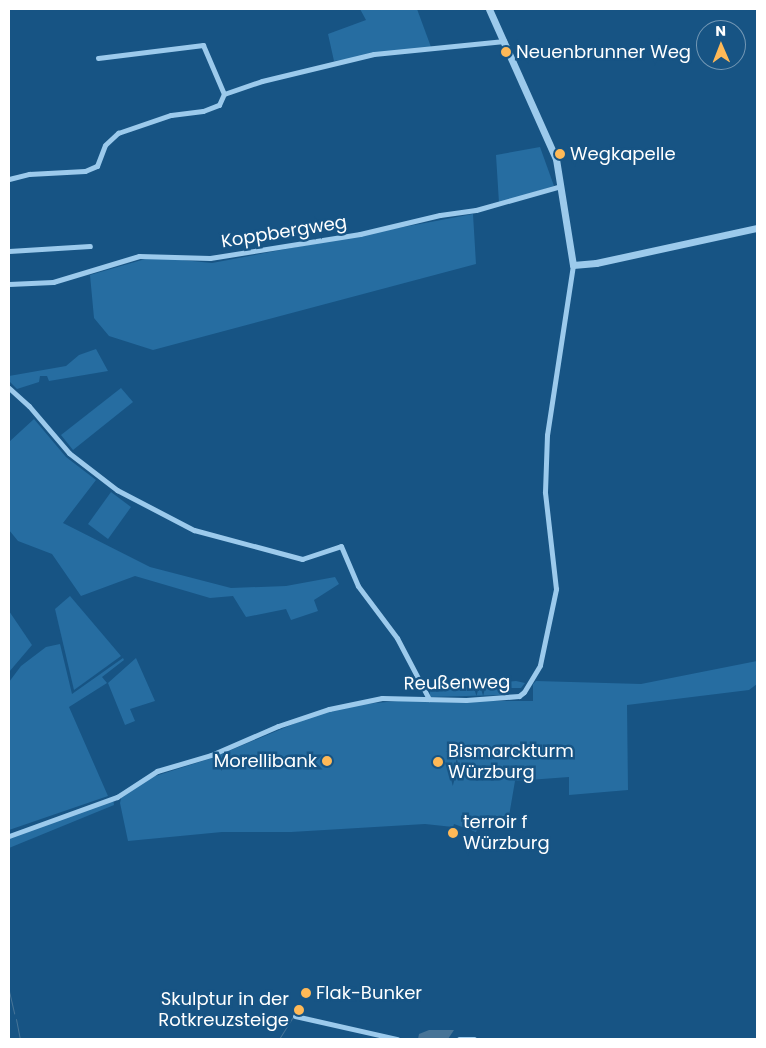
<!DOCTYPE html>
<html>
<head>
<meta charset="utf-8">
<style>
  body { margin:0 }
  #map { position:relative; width:766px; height:1048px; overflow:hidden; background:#175484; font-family:Poppins,sans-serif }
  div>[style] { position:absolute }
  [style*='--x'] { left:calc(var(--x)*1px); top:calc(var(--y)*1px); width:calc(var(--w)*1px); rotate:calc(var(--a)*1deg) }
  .green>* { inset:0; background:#266da1 }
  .water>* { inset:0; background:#477497 }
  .stream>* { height:1px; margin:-0.5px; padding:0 0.5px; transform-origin:0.5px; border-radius:0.5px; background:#477497 }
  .minor>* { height:5px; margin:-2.5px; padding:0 2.5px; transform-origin:2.5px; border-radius:2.5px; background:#9ccaec }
  .tertiary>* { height:7px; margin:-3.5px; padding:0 3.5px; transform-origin:3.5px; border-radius:3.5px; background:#9ccaec }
  .dots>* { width:14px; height:14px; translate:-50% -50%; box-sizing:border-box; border:2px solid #175484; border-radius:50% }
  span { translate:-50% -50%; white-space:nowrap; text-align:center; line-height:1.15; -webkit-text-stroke:5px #175484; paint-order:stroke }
  .poi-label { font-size:18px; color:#fff }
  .left { translate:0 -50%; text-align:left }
  .right { translate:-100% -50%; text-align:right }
  .street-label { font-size:18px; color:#fff }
  .frame { position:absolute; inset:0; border:10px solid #fff; pointer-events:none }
  .north { position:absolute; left:696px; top:20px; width:50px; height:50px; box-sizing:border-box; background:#175484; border:1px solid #7498b5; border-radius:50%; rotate:359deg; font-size:14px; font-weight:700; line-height:20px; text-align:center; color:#fff }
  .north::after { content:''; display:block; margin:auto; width:18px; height:22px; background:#ffb957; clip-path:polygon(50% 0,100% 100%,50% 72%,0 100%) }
</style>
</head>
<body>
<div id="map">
  <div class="green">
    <i style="clip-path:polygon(360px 9px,417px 9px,431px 47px,334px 61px,328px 34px,366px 20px)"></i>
    <i style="clip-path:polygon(540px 147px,554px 186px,499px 203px,496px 155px)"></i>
    <i style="clip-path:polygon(473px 214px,476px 264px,153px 350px,109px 336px,94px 318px,90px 275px,152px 257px,212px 263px)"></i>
    <i style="clip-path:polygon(96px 349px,108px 371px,49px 381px,47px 376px,40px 376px,39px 382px,17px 389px,9px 381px,9px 376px,66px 366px,79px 355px)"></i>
    <i style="clip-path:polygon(121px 388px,133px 402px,73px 450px,61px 435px)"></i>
    <i style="clip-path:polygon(34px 419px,66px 457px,96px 480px,63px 523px,150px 567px,231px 588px,286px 586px,335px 577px,339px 584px,314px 600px,318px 611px,291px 620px,286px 609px,246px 617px,233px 596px,210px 598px,135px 576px,81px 596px,52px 554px,18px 541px,9px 530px,9px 442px)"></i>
    <i style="clip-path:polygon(111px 492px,131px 507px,108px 539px,88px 524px)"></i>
    <i style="clip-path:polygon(70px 596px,121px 656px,74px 690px,55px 609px)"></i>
    <i style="clip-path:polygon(9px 611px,32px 645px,9px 672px)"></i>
    <i style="clip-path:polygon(60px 644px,72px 694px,123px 658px,124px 660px,102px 677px,107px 683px,69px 707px,108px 796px,9px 830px,9px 682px,21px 666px,46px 647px)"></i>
    <i style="clip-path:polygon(136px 658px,155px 701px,130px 709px,135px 721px,125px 725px,108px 683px)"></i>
    <i style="clip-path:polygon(757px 661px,757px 684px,749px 690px,627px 705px,628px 790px,569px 795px,569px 777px,515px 781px,509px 816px,482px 816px,476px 832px,454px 824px,453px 827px,425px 824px,291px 832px,222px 832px,128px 841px,120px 803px,122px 794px,146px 779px,212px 758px,310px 717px,354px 705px,397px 701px,533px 701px,533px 684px,536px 681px,641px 684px)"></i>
    <i style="clip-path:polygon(516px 681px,525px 683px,521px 688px,510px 688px,501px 695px,430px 697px,430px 689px)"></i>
    <i style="clip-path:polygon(113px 799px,114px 805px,9px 848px,9px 838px)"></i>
  </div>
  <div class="water">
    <i style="clip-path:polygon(429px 1030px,454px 1030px,448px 1039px,418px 1039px,419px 1034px)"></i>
  </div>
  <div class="stream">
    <i style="--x:9;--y:991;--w:23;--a:77"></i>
    <i style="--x:16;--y:1019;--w:20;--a:79"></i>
    <i style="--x:279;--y:1039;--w:26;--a:-58"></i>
  </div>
  <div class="minor">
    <i style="--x:98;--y:58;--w:106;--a:-7.1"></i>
    <i style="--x:203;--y:45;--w:53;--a:66.8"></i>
    <i style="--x:9;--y:179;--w:21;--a:-14"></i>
    <i style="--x:29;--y:174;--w:56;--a:-3.1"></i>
    <i style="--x:85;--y:171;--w:13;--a:-23"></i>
    <i style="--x:97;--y:166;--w:22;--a:-69"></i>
    <i style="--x:105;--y:145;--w:18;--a:-43"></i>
    <i style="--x:118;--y:133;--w:56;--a:-18.8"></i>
    <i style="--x:171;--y:115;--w:32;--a:-7"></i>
    <i style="--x:203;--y:111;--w:17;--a:-21"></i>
    <i style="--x:219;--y:105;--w:12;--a:-66"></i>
    <i style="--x:224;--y:94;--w:40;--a:-18.9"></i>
    <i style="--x:262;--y:81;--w:115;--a:-13.6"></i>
    <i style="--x:374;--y:54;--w:131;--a:-5.7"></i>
    <i style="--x:9;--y:251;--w:81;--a:-3.5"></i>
    <i style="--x:9;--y:284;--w:44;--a:-2.6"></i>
    <i style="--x:53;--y:282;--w:90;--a:-16.8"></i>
    <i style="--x:139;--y:256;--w:71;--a:1.6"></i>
    <i style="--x:210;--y:258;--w:152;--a:-9.1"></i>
    <i style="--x:360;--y:234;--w:82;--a:-13.4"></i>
    <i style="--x:440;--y:215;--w:36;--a:-8"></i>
    <i style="--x:476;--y:210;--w:88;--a:-15.8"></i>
    <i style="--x:9;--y:388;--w:27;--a:42"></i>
    <i style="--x:29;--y:406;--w:62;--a:49.6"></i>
    <i style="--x:69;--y:453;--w:61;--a:37.6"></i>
    <i style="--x:117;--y:490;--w:87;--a:27.5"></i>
    <i style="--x:194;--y:530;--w:112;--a:15"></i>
    <i style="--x:302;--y:559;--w:41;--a:-18.4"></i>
    <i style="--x:341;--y:546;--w:43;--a:67"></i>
    <i style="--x:358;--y:586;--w:65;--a:53.1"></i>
    <i style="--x:397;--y:638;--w:69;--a:62.3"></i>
    <i style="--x:9;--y:836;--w:115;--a:-19.9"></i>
    <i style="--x:117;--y:797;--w:48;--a:-33"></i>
    <i style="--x:157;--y:771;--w:56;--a:-16.5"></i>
    <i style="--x:211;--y:755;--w:73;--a:-23.4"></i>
    <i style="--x:278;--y:726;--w:54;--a:-18.4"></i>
    <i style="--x:329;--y:709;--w:54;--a:-11.7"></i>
    <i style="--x:382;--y:698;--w:84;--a:1.4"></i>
    <i style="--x:466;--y:700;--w:53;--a:-4.3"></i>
    <i style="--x:519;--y:696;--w:6;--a:-39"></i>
    <i style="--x:524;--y:692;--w:31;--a:-59"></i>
    <i style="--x:540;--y:665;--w:78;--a:-78.1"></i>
    <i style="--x:556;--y:589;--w:98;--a:-96.5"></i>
    <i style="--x:545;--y:492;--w:57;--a:-88"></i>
    <i style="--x:547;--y:435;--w:172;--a:-81.3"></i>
    <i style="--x:295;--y:1016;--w:105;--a:12.7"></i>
    <i style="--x:459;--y:1039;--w:15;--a:0"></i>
  </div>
  <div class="tertiary">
    <i style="--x:489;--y:9;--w:164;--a:65.9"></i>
    <i style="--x:556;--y:159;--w:107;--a:80.9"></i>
    <i style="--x:573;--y:265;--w:23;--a:-5"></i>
    <i style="--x:596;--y:263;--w:165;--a:-12.3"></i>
  </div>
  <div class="dots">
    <i style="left:506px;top:52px;background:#ffb957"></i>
    <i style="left:560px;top:154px;background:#ffb957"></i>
    <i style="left:327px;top:761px;background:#ffb957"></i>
    <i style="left:438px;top:762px;background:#ffb957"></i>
    <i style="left:453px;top:833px;background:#ffb957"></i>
    <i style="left:306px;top:993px;background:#ffb957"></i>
    <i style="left:299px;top:1010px;background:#ffb957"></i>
  </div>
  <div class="poi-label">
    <span class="left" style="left:516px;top:52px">Neuenbrunner Weg</span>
    <span class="left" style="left:570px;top:154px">Wegkapelle</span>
    <span class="left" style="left:448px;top:762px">Bismarckturm<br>Würzburg</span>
    <span class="right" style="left:317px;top:761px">Morellibank</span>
    <span class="left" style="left:463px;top:833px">terroir f<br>Würzburg</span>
    <span class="left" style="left:316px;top:993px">Flak-Bunker</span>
    <span class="right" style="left:289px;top:1010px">Skulptur in der<br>Rotkreuzsteige</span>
  </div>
  <div class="street-label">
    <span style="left:284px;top:232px;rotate:-9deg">Koppbergweg</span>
    <span style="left:457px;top:683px;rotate:-1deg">Reußenweg</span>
  </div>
  <div class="frame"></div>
  <div class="north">N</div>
</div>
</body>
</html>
